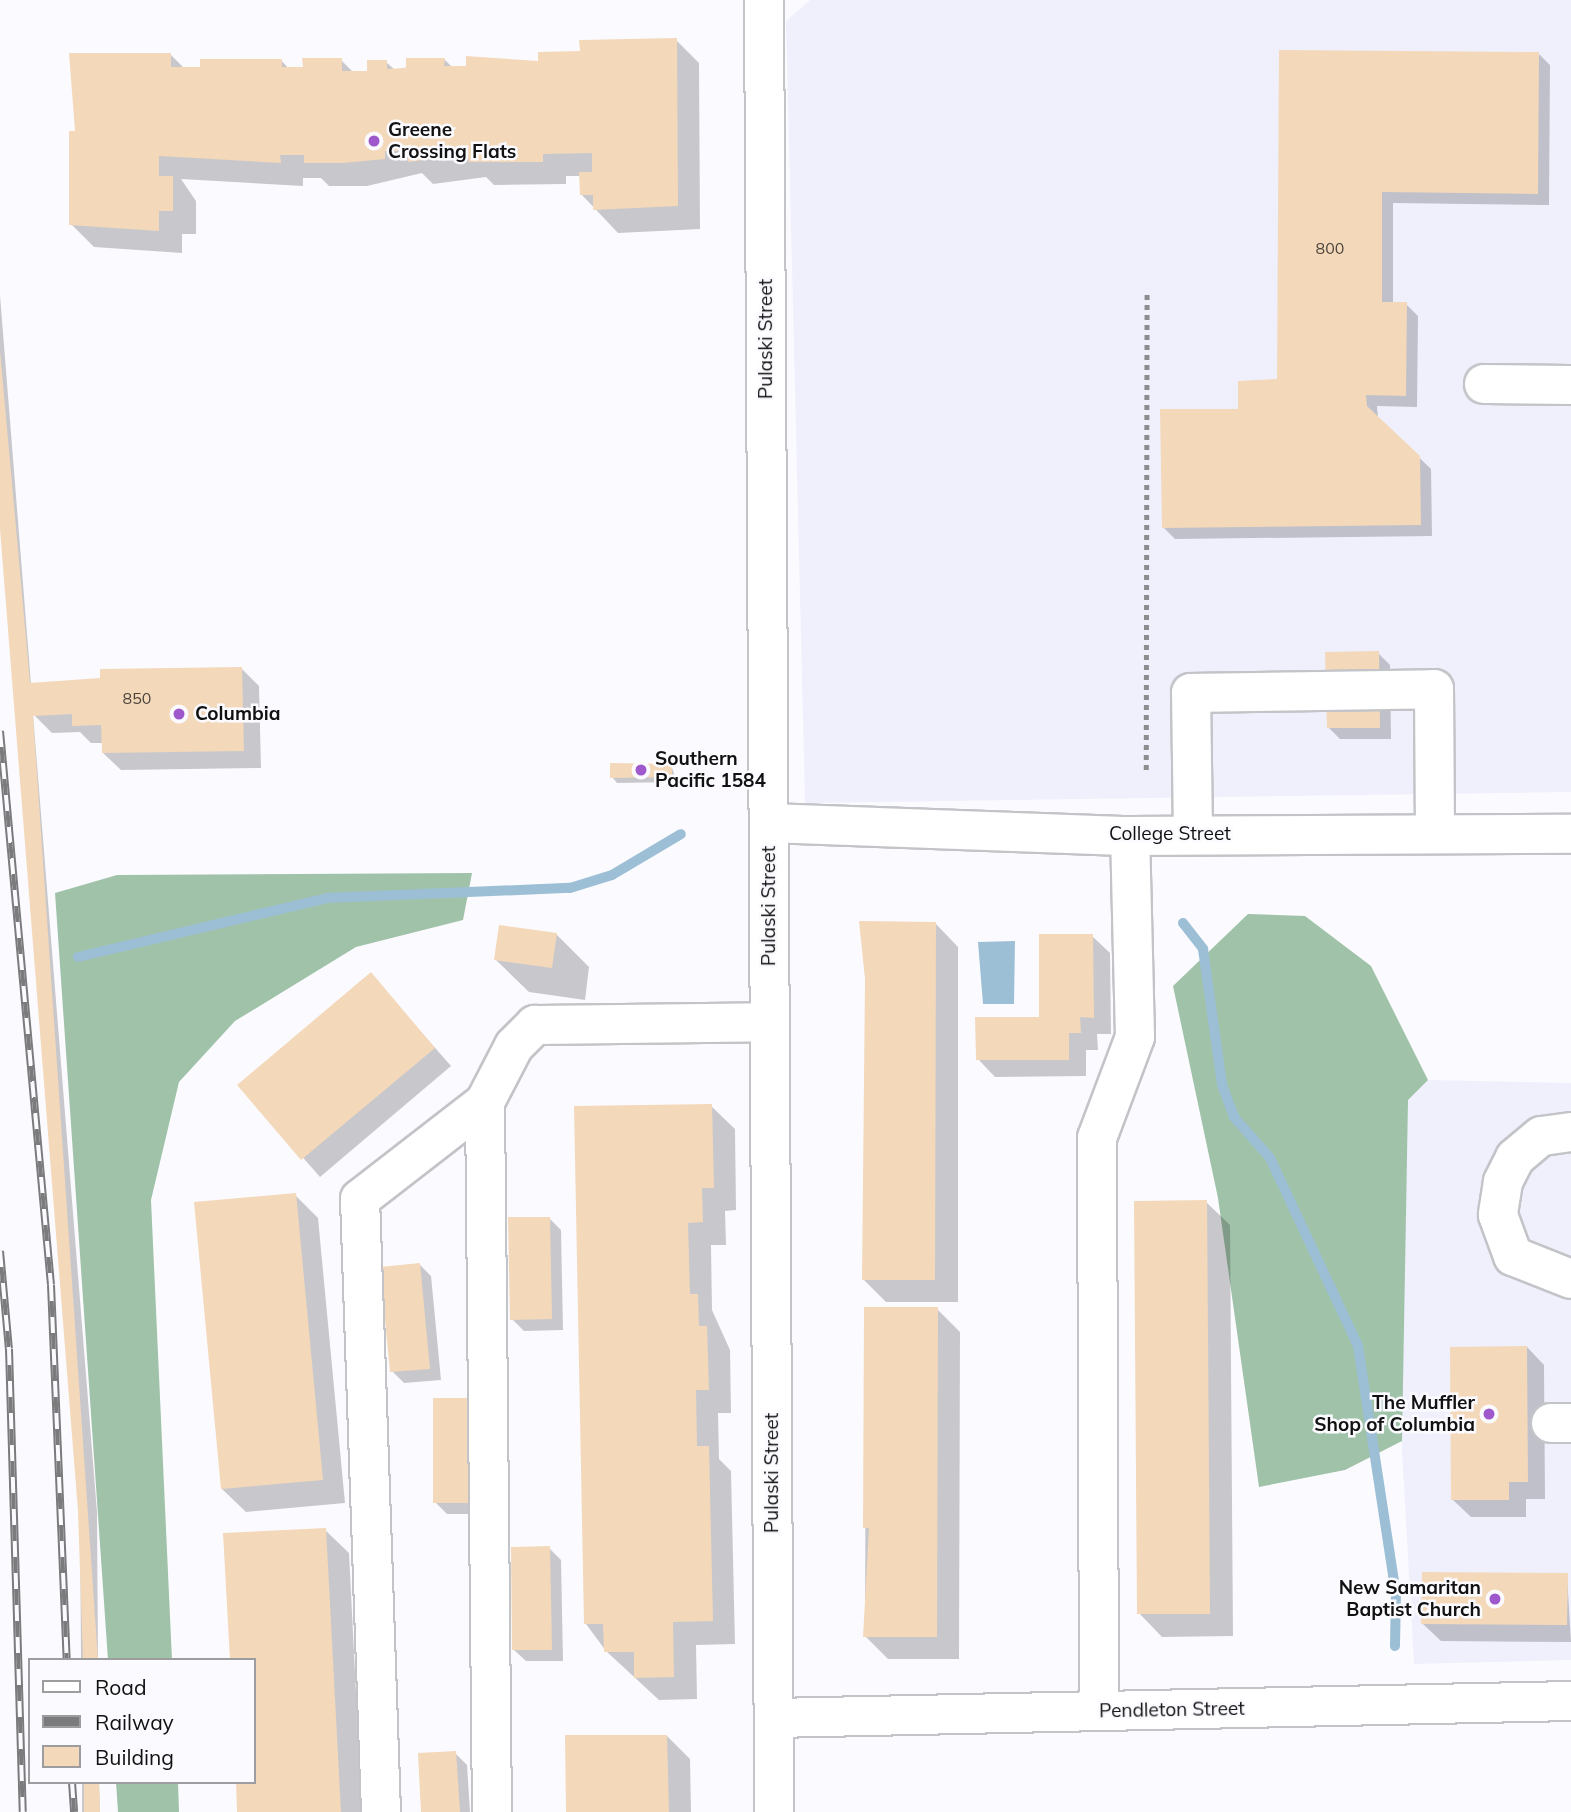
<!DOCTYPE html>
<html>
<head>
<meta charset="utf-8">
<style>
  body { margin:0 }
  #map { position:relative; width:1571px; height:1812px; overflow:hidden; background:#fbfbff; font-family:Mulish,sans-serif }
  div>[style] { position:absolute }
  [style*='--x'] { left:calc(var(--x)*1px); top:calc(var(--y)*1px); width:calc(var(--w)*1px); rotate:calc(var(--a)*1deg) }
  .built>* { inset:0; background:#eff0fc }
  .forest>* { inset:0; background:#a0c2a9 }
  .water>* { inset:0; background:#9cbfd6 }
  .shadow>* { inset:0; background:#0003 }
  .stream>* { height:10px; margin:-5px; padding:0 5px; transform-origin:5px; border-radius:5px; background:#9cbfd6 }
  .building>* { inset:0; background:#f3d8ba }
  .path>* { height:4.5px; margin-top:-2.25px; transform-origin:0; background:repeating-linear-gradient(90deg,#8d8d90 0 5px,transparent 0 10px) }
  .roads { filter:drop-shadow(2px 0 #c3c4c8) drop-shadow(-2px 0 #c3c4c8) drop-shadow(0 2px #c3c4c8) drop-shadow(0 -2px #c3c4c8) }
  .minor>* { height:38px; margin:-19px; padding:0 19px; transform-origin:19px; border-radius:19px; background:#fff }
  .rail>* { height:8px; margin-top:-4px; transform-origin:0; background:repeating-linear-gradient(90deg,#fbfbff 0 16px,#7b7b7d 0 32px); box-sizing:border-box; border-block:2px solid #7b7b7d }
  .dots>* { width:19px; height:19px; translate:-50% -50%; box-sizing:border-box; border:4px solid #fbfbff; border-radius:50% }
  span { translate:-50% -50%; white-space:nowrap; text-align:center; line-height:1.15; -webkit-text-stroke:5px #fbfbff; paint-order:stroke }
  .number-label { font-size:16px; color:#4a433c }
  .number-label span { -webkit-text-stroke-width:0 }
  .poi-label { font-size:19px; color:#111112; font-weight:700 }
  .left { translate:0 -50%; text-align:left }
  .right { translate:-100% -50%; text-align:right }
  .street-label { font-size:19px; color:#111112 }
  .legend { position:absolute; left:28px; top:1658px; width:228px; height:126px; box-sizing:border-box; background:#fbfbff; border:2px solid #9d9da0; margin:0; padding:9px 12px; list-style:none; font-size:21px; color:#111112 }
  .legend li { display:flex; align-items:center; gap:14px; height:35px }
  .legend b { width:35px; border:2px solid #9d9da0 }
</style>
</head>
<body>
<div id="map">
  <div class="built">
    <i style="clip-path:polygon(810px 0,1571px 0,1571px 792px,805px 803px,786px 21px)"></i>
    <i style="clip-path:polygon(1381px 1079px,1571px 1083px,1571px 1660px,1414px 1664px)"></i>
  </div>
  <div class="forest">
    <i style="clip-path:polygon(472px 873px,463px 920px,356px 947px,235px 1021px,179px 1082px,151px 1200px,172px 1660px,108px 1660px,55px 893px,117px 875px)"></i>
    <i style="clip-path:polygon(1248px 914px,1305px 916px,1371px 966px,1428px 1080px,1408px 1100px,1402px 1441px,1345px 1470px,1259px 1487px,1218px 1198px,1173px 986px)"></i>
    <i style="clip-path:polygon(116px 1782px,178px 1782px,179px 1812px,118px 1812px)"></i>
  </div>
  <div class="water">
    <i style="clip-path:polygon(1015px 941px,1014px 1004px,983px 1004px,978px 942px)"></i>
  </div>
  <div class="shadow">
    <i style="clip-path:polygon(676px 40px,699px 63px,700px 229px,618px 233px,582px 195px,581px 176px,566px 176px,566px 184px,494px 185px,486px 177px,433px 184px,422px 173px,367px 186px,329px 186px,321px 178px,303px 178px,303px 186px,181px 179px,196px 201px,196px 234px,182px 234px,182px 253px,94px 247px,71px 224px,77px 133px,170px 54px,185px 69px,281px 60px,289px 69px,304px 68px,341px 60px,354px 73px,369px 73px,386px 62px,395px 70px,444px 59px,452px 67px,540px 63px)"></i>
    <i style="clip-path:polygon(1281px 51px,1538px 53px,1550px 65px,1549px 205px,1393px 203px,1393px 304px,1406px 304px,1418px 316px,1417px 407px,1377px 406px,1378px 418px,1431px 469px,1432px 536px,1175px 539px,1163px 527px,1240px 410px,1279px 380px)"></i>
    <i style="clip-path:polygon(0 295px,31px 684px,241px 668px,259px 686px,261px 768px,121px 770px,103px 753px,103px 743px,91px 743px,80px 732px,52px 733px,33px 714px,97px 1512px,98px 1660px,81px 1660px,80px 1511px,0 512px)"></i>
    <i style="clip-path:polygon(1378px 653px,1390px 665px,1391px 739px,1340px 739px,1328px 727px)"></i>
    <i style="clip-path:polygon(671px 765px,677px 782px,617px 783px,612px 777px)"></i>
    <i style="clip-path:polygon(935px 923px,958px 947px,958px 1302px,886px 1302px,863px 1279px)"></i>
    <i style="clip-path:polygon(556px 934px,589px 967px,585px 1000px,529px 992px,496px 960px)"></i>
    <i style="clip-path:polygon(1092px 936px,1110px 953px,1111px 1034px,1097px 1034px,1098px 1050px,1086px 1050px,1086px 1076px,995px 1077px,978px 1059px,1041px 1019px)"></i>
    <i style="clip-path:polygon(371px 975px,451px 1066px,320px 1177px,239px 1085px)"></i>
    <i style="clip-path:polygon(711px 1106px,735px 1129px,736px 1210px,725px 1211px,726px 1245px,711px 1245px,712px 1310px,730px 1350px,731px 1413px,718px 1413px,719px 1459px,731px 1471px,735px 1644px,696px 1645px,697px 1699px,659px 1700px,606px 1651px,586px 1624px)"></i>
    <i style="clip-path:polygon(295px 1195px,318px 1218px,345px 1503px,246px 1512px,222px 1489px)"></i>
    <i style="clip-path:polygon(1206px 1202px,1230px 1225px,1233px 1636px,1162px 1637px,1139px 1613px)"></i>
    <i style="clip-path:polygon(549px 1218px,561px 1230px,563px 1330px,524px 1331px,512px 1319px)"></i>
    <i style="clip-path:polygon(420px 1265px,431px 1276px,441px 1380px,404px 1383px,392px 1371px)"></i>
    <i style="clip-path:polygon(866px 1308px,937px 1309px,960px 1332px,959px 1659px,888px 1659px,865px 1636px)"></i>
    <i style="clip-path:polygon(1527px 1347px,1544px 1365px,1545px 1499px,1526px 1499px,1526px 1517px,1471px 1517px,1453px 1500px)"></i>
    <i style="clip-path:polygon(435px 1400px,485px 1514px,447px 1514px,435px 1502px)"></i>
    <i style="clip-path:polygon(325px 1530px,349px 1553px,362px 1812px,239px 1812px,254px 1782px,254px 1660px)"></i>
    <i style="clip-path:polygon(549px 1548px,561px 1560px,563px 1661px,526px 1661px,514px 1650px)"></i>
    <i style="clip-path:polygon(1567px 1575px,1571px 1642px,1441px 1641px,1423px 1624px)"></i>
    <i style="clip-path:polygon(667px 1736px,690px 1759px,691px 1812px,568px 1812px)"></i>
    <i style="clip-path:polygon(455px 1753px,467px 1765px,470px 1812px,423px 1812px)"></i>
    <i style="clip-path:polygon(82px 1782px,99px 1782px,100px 1812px,82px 1812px)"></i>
  </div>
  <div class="stream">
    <i style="--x:1183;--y:923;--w:33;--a:52"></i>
    <i style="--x:1203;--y:949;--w:137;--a:82"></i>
    <i style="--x:1222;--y:1085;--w:34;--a:69"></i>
    <i style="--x:1234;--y:1117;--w:55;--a:48.7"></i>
    <i style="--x:1270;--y:1158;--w:208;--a:64.9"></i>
    <i style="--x:1358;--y:1346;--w:250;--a:81.3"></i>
    <i style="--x:1396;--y:1593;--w:53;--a:91.1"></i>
    <i style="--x:78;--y:957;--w:256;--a:-13.3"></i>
    <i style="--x:327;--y:898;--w:243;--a:-2.4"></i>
    <i style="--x:570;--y:888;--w:44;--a:-17.2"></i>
    <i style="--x:612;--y:875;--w:80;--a:-30.7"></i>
  </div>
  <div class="building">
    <i style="clip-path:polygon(677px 38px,678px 206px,593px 210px,593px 195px,580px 195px,579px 172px,592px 172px,592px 153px,543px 154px,543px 162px,469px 162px,468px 154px,408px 162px,408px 151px,385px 151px,385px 159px,343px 163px,304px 163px,304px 155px,280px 155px,281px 163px,159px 156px,159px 176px,173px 176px,173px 211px,159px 211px,159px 231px,69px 225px,69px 131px,75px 131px,69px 53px,171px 53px,171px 67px,200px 67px,200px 59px,282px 59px,282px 67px,303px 67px,302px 58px,342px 58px,342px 71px,367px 71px,367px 60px,387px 60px,387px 69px,406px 68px,406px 58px,445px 58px,444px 66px,466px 66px,466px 56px,538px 61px,538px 52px,580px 51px,579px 40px)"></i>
    <i style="clip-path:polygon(1279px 50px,1539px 52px,1538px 194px,1382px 192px,1382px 302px,1407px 302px,1406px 396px,1366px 395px,1367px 406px,1420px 456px,1421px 525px,1162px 528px,1160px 409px,1238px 409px,1238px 381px,1277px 379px)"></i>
    <i style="clip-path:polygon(0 351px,30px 683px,100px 678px,100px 669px,242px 667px,244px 751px,102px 753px,101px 725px,72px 726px,72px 714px,33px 716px,98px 1660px,83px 1660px,78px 1511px,0 529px)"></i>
    <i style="clip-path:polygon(1379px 651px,1380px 728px,1327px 728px,1325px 652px)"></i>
    <i style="clip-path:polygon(610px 763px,672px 764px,672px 777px,610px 778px)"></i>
    <i style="clip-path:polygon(859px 921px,936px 922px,935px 1280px,862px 1280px,865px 979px)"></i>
    <i style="clip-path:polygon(499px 925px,557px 933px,552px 968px,494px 960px)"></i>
    <i style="clip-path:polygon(1039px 934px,1093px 934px,1094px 1018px,1080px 1017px,1081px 1033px,1069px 1033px,1069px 1060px,976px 1060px,975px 1017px,1039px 1017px)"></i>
    <i style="clip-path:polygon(371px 972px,435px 1048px,301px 1160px,237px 1085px)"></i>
    <i style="clip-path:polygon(712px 1104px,714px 1188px,702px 1188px,703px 1222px,688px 1223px,690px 1294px,698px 1294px,699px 1326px,707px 1326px,709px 1390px,696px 1390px,697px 1446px,709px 1446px,713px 1621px,673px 1622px,674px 1677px,634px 1678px,634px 1652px,604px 1652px,603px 1624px,584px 1624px,574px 1106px)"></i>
    <i style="clip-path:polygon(296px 1193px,323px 1480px,221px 1489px,194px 1202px)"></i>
    <i style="clip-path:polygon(1207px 1200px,1210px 1614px,1137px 1614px,1134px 1201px)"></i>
    <i style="clip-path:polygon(508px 1217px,550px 1217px,552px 1319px,510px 1320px)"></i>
    <i style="clip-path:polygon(420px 1263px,430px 1369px,390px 1372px,380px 1267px)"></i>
    <i style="clip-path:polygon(864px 1307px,938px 1307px,937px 1637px,863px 1637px,869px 1528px,863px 1528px)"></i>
    <i style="clip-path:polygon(1527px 1346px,1528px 1482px,1509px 1482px,1509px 1500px,1451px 1500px,1450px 1347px)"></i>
    <i style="clip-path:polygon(433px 1398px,474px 1398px,474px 1503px,433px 1503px)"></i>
    <i style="clip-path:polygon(326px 1528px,341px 1812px,237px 1812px,236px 1782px,254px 1782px,254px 1660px,230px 1660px,223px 1533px)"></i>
    <i style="clip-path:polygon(550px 1546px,552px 1650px,512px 1650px,511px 1547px)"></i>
    <i style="clip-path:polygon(1422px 1572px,1568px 1573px,1567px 1625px,1421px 1624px)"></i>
    <i style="clip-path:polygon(565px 1735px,667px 1735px,669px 1812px,566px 1812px)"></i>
    <i style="clip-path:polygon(456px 1751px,460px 1812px,421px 1812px,418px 1753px)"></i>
    <i style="clip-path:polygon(84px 1782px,99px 1782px,100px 1812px,84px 1812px)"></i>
  </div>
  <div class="path">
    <i style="--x:1146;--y:770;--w:478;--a:-89.9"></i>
  </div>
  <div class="roads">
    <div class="minor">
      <i style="--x:764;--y:0;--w:1812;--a:89.68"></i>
      <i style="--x:1484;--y:384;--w:87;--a:0.7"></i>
      <i style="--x:769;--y:823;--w:361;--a:2.1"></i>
      <i style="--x:1130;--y:836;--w:441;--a:-0.3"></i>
      <i style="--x:1193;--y:834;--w:141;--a:-90.8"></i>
      <i style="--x:1191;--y:693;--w:243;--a:-0.9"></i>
      <i style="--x:1434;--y:689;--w:145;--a:89.6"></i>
      <i style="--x:485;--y:1102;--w:710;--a:89.44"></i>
      <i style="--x:1571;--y:1132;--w:30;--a:172"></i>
      <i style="--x:1541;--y:1136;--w:34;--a:140"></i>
      <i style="--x:1515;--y:1158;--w:27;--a:117"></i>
      <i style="--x:1503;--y:1182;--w:33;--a:99"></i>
      <i style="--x:1498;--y:1215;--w:44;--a:69.9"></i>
      <i style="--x:1513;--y:1256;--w:62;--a:21.6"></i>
      <i style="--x:1551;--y:1423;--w:20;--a:0"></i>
      <i style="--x:1099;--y:1711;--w:573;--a:-90.2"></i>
      <i style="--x:1097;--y:1138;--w:108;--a:-69.4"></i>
      <i style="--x:1135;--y:1037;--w:201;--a:-91.4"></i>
      <i style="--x:774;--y:1718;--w:797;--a:-1.22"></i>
      <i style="--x:381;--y:1812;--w:613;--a:-91.96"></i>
      <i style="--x:360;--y:1199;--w:158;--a:-37.8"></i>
      <i style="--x:485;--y:1102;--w:63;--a:-62.6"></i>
      <i style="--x:514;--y:1046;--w:30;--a:-45"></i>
      <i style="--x:535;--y:1025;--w:235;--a:-0.7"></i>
    </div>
  </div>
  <div class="rail">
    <i style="--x:0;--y:731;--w:556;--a:84.74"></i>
    <i style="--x:51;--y:1285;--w:375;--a:87.6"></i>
    <i style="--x:0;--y:1251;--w:98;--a:84.8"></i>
    <i style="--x:9;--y:1349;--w:463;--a:88.3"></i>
    <i style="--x:72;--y:1782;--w:30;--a:86"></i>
  </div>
  <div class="dots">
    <i style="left:374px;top:141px;background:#9e58cc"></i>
    <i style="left:179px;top:714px;background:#9e58cc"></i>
    <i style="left:641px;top:770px;background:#9e58cc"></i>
    <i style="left:1489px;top:1414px;background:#9e58cc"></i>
    <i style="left:1495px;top:1599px;background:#9e58cc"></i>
  </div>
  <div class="number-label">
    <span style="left:1330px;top:248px">800</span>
    <span style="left:137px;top:698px">850</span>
  </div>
  <div class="poi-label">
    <span class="left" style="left:388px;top:141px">Greene<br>Crossing Flats</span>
    <span class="left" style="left:195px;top:714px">Columbia</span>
    <span class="left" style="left:655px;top:770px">Southern<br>Pacific 1584</span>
    <span class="right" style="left:1475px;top:1414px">The Muffler<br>Shop of Columbia</span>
    <span class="right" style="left:1481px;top:1599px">New Samaritan<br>Baptist Church</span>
  </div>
  <div class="street-label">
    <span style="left:766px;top:339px;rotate:-90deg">Pulaski Street</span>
    <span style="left:1170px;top:834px">College Street</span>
    <span style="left:769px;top:906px;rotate:-90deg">Pulaski Street</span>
    <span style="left:772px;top:1473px;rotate:-90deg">Pulaski Street</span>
    <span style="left:1172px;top:1710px;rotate:-1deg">Pendleton Street</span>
  </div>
  <ul class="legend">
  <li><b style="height:9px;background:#fff"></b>Road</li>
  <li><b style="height:9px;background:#7b7b7d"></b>Railway</li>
  <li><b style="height:19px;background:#f3d8ba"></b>Building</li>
  </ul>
</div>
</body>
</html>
